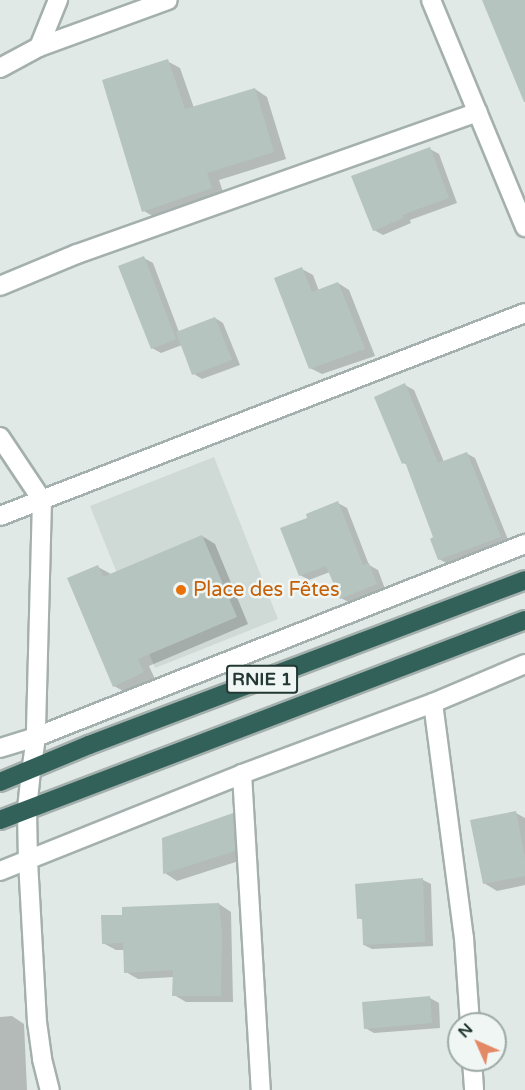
<!DOCTYPE html>
<html>
<head>
<meta charset="utf-8">
<style>
  body { margin:0 }
  #map { position:relative; width:525px; height:1090px; overflow:hidden; background:#e0e9e6; font-family:"Varela Round",sans-serif }
  div>[style] { position:absolute }
  [style*='--x'] { left:calc(var(--x)*1px); top:calc(var(--y)*1px); width:calc(var(--w)*1px); rotate:calc(var(--a)*1deg) }
  .built>* { inset:0; background:#cfd9d5 }
  .shadow>* { inset:0; background:#0003 }
  .building>* { inset:0; background:#b6c4bf }
  .roads { filter:drop-shadow(2px 0 #a4b0ad) drop-shadow(-2px 0 #a4b0ad) drop-shadow(0 2px #a4b0ad) drop-shadow(0 -2px #a4b0ad) }
  .street>* { height:18px; margin:-9px; padding:0 9px; transform-origin:9px; border-radius:9px; background:#fff }
  .secondary>* { height:18px; margin:-9px; padding:0 9px; transform-origin:9px; border-radius:9px; background:#fff }
  .highway>* { height:18px; margin:-9px; padding:0 9px; transform-origin:9px; border-radius:9px; background:#326159 }
  .dots>* { width:16px; height:16px; translate:-50% -50%; box-sizing:border-box; border:3px solid #f0f6f4; border-radius:50% }
  span { translate:-50% -50%; white-space:nowrap; text-align:center; line-height:1.15; -webkit-text-stroke:5px #f0f6f4; paint-order:stroke }
  .shield-label span { padding:2px 4px; background:#f0f6f4; border:2px solid; border-radius:4px; -webkit-text-stroke-width:0 }
  .shield-label { font-size:18px; color:#233833; font-weight:700 }
  .food-label { font-size:20px; color:#c56008 }
  .left { translate:0 -50%; text-align:left }
  .north { position:absolute; left:447px; top:1012px; width:60px; height:60px; box-sizing:border-box; background:#f0f6f4; border:2px solid #9eaaa7; border-radius:50%; rotate:315deg; font-size:16px; font-weight:700; line-height:24px; text-align:center; color:#233833 }
  .north::after { content:''; display:block; margin:auto; width:21px; height:27px; background:#e38965; clip-path:polygon(50% 0,100% 100%,50% 72%,0 100%) }
</style>
</head>
<body>
<div id="map">
  <div class="built">
    <i style="clip-path:polygon(214px 457px,278px 619px,155px 668px,90px 506px)"></i>
  </div>
  <div class="shadow">
    <i style="clip-path:polygon(167px 61px,180px 68px,194px 108px,255px 89px,267px 97px,286px 159px,219px 180px,224px 195px,156px 218px,144px 211px)"></i>
    <i style="clip-path:polygon(430px 149px,439px 154px,457px 203px,410px 220px,411px 223px,383px 235px,374px 230px)"></i>
    <i style="clip-path:polygon(144px 258px,153px 263px,179px 332px,215px 318px,223px 323px,240px 365px,202px 379px,194px 374px,182px 345px,161px 353px,152px 348px)"></i>
    <i style="clip-path:polygon(302px 269px,313px 275px,319px 291px,338px 283px,349px 290px,375px 356px,322px 374px,310px 368px)"></i>
    <i style="clip-path:polygon(405px 385px,414px 390px,444px 462px,466px 453px,475px 458px,509px 542px,448px 564px,439px 559px,435px 538px,408px 465px,403px 463px)"></i>
    <i style="clip-path:polygon(338px 503px,347px 508px,369px 565px,378px 570px,385px 589px,350px 603px,341px 598px,330px 572px,309px 580px,300px 575px)"></i>
    <i style="clip-path:polygon(202px 536px,215px 544px,248px 624px,149px 666px,155px 679px,127px 693px,114px 686px,98px 567px,111px 574px)"></i>
    <i style="clip-path:polygon(516px 813px,525px 818px,525px 885px,497px 891px,484px 883px)"></i>
    <i style="clip-path:polygon(232px 814px,245px 822px,248px 858px,177px 881px,165px 873px)"></i>
    <i style="clip-path:polygon(423px 880px,431px 884px,433px 946px,372px 949px,364px 945px,363px 920px,359px 918px)"></i>
    <i style="clip-path:polygon(219px 904px,231px 912px,233px 1002px,186px 1002px,174px 995px,174px 977px,138px 979px,126px 972px,124px 950px,116px 950px,103px 943px,124px 916px)"></i>
    <i style="clip-path:polygon(430px 998px,439px 1003px,440px 1028px,374px 1033px,365px 1028px)"></i>
    <i style="clip-path:polygon(12px 1016px,24px 1024px,27px 1090px,0 1090px,0 1017px)"></i>
  </div>
  <div class="building">
    <i style="clip-path:polygon(482px 0,525px 0,525px 102px,524px 102px)"></i>
    <i style="clip-path:polygon(168px 59px,185px 109px,255px 88px,274px 152px,207px 173px,212px 188px,142px 212px,102px 80px)"></i>
    <i style="clip-path:polygon(430px 147px,449px 198px,402px 215px,403px 218px,373px 231px,351px 176px)"></i>
    <i style="clip-path:polygon(144px 256px,176px 339px,151px 349px,118px 266px)"></i>
    <i style="clip-path:polygon(302px 267px,312px 292px,338px 282px,365px 349px,309px 369px,274px 278px)"></i>
    <i style="clip-path:polygon(215px 317px,232px 360px,192px 375px,176px 332px)"></i>
    <i style="clip-path:polygon(405px 383px,438px 463px,467px 452px,501px 537px,438px 560px,430px 539px,433px 537px,405px 462px,402px 464px,374px 397px)"></i>
    <i style="clip-path:polygon(338px 501px,363px 565px,369px 563px,377px 584px,340px 599px,326px 566px,299px 576px,280px 528px,307px 518px,306px 514px)"></i>
    <i style="clip-path:polygon(202px 535px,237px 617px,138px 659px,144px 672px,113px 687px,67px 578px,98px 565px,103px 577px)"></i>
    <i style="clip-path:polygon(516px 811px,525px 858px,525px 876px,483px 884px,470px 820px)"></i>
    <i style="clip-path:polygon(233px 813px,235px 851px,163px 874px,162px 838px)"></i>
    <i style="clip-path:polygon(423px 878px,425px 942px,363px 945px,362px 918px,357px 919px,355px 884px)"></i>
    <i style="clip-path:polygon(219px 903px,222px 934px,221px 996px,172px 996px,173px 970px,124px 973px,123px 943px,102px 944px,101px 915px,122px 915px,122px 907px)"></i>
    <i style="clip-path:polygon(430px 996px,432px 1023px,364px 1029px,362px 1002px)"></i>
  </div>
  <div class="roads">
    <div class="street">
      <i style="--x:431;--y:0;--w:246;--a:67.5"></i>
      <i style="--x:39;--y:47;--w:51;--a:-68"></i>
      <i style="--x:0;--y:68;--w:44;--a:-28.3"></i>
      <i style="--x:39;--y:47;--w:137;--a:-20"></i>
      <i style="--x:0;--y:286;--w:83;--a:-22.6"></i>
      <i style="--x:77;--y:254;--w:425;--a:-19.5"></i>
      <i style="--x:0;--y:437;--w:76;--a:56.3"></i>
      <i style="--x:42;--y:500;--w:237;--a:91.5"></i>
      <i style="--x:36;--y:737;--w:34;--a:98"></i>
      <i style="--x:0;--y:516;--w:563;--a:-21.14"></i>
      <i style="--x:433;--y:703;--w:237;--a:82.5"></i>
      <i style="--x:464;--y:938;--w:86;--a:86"></i>
      <i style="--x:0;--y:748;--w:38;--a:-17"></i>
      <i style="--x:36;--y:737;--w:526;--a:-21.54"></i>
      <i style="--x:242;--y:774;--w:317;--a:86.6"></i>
      <i style="--x:0;--y:871;--w:261;--a:-21.8"></i>
      <i style="--x:242;--y:774;--w:204;--a:-20.4"></i>
      <i style="--x:433;--y:703;--w:100;--a:-23"></i>
      <i style="--x:472;--y:1060;--w:30;--a:86"></i>
    </div>
    <div class="secondary">
      <i style="--x:31;--y:771;--w:39;--a:96"></i>
      <i style="--x:27;--y:810;--w:51;--a:88.9"></i>
      <i style="--x:28;--y:861;--w:161;--a:86.8"></i>
      <i style="--x:37;--y:1022;--w:37;--a:82"></i>
      <i style="--x:42;--y:1059;--w:32;--a:76"></i>
    </div>
    <div class="highway">
      <i style="--x:0;--y:782;--w:96;--a:-22.6"></i>
      <i style="--x:89;--y:745;--w:466;--a:-20.7"></i>
      <i style="--x:0;--y:820;--w:562;--a:-20.85"></i>
    </div>
  </div>
  <div class="dots">
    <i style="left:181px;top:590px;background:#e8710a"></i>
  </div>
  <div class="shield-label">
    <span style="left:262px;top:679px">RNIE 1</span>
  </div>
  <div class="food-label">
    <span class="left" style="left:193px;top:590px">Place des Fêtes</span>
  </div>
  <div class="north">N</div>
</div>
</body>
</html>
